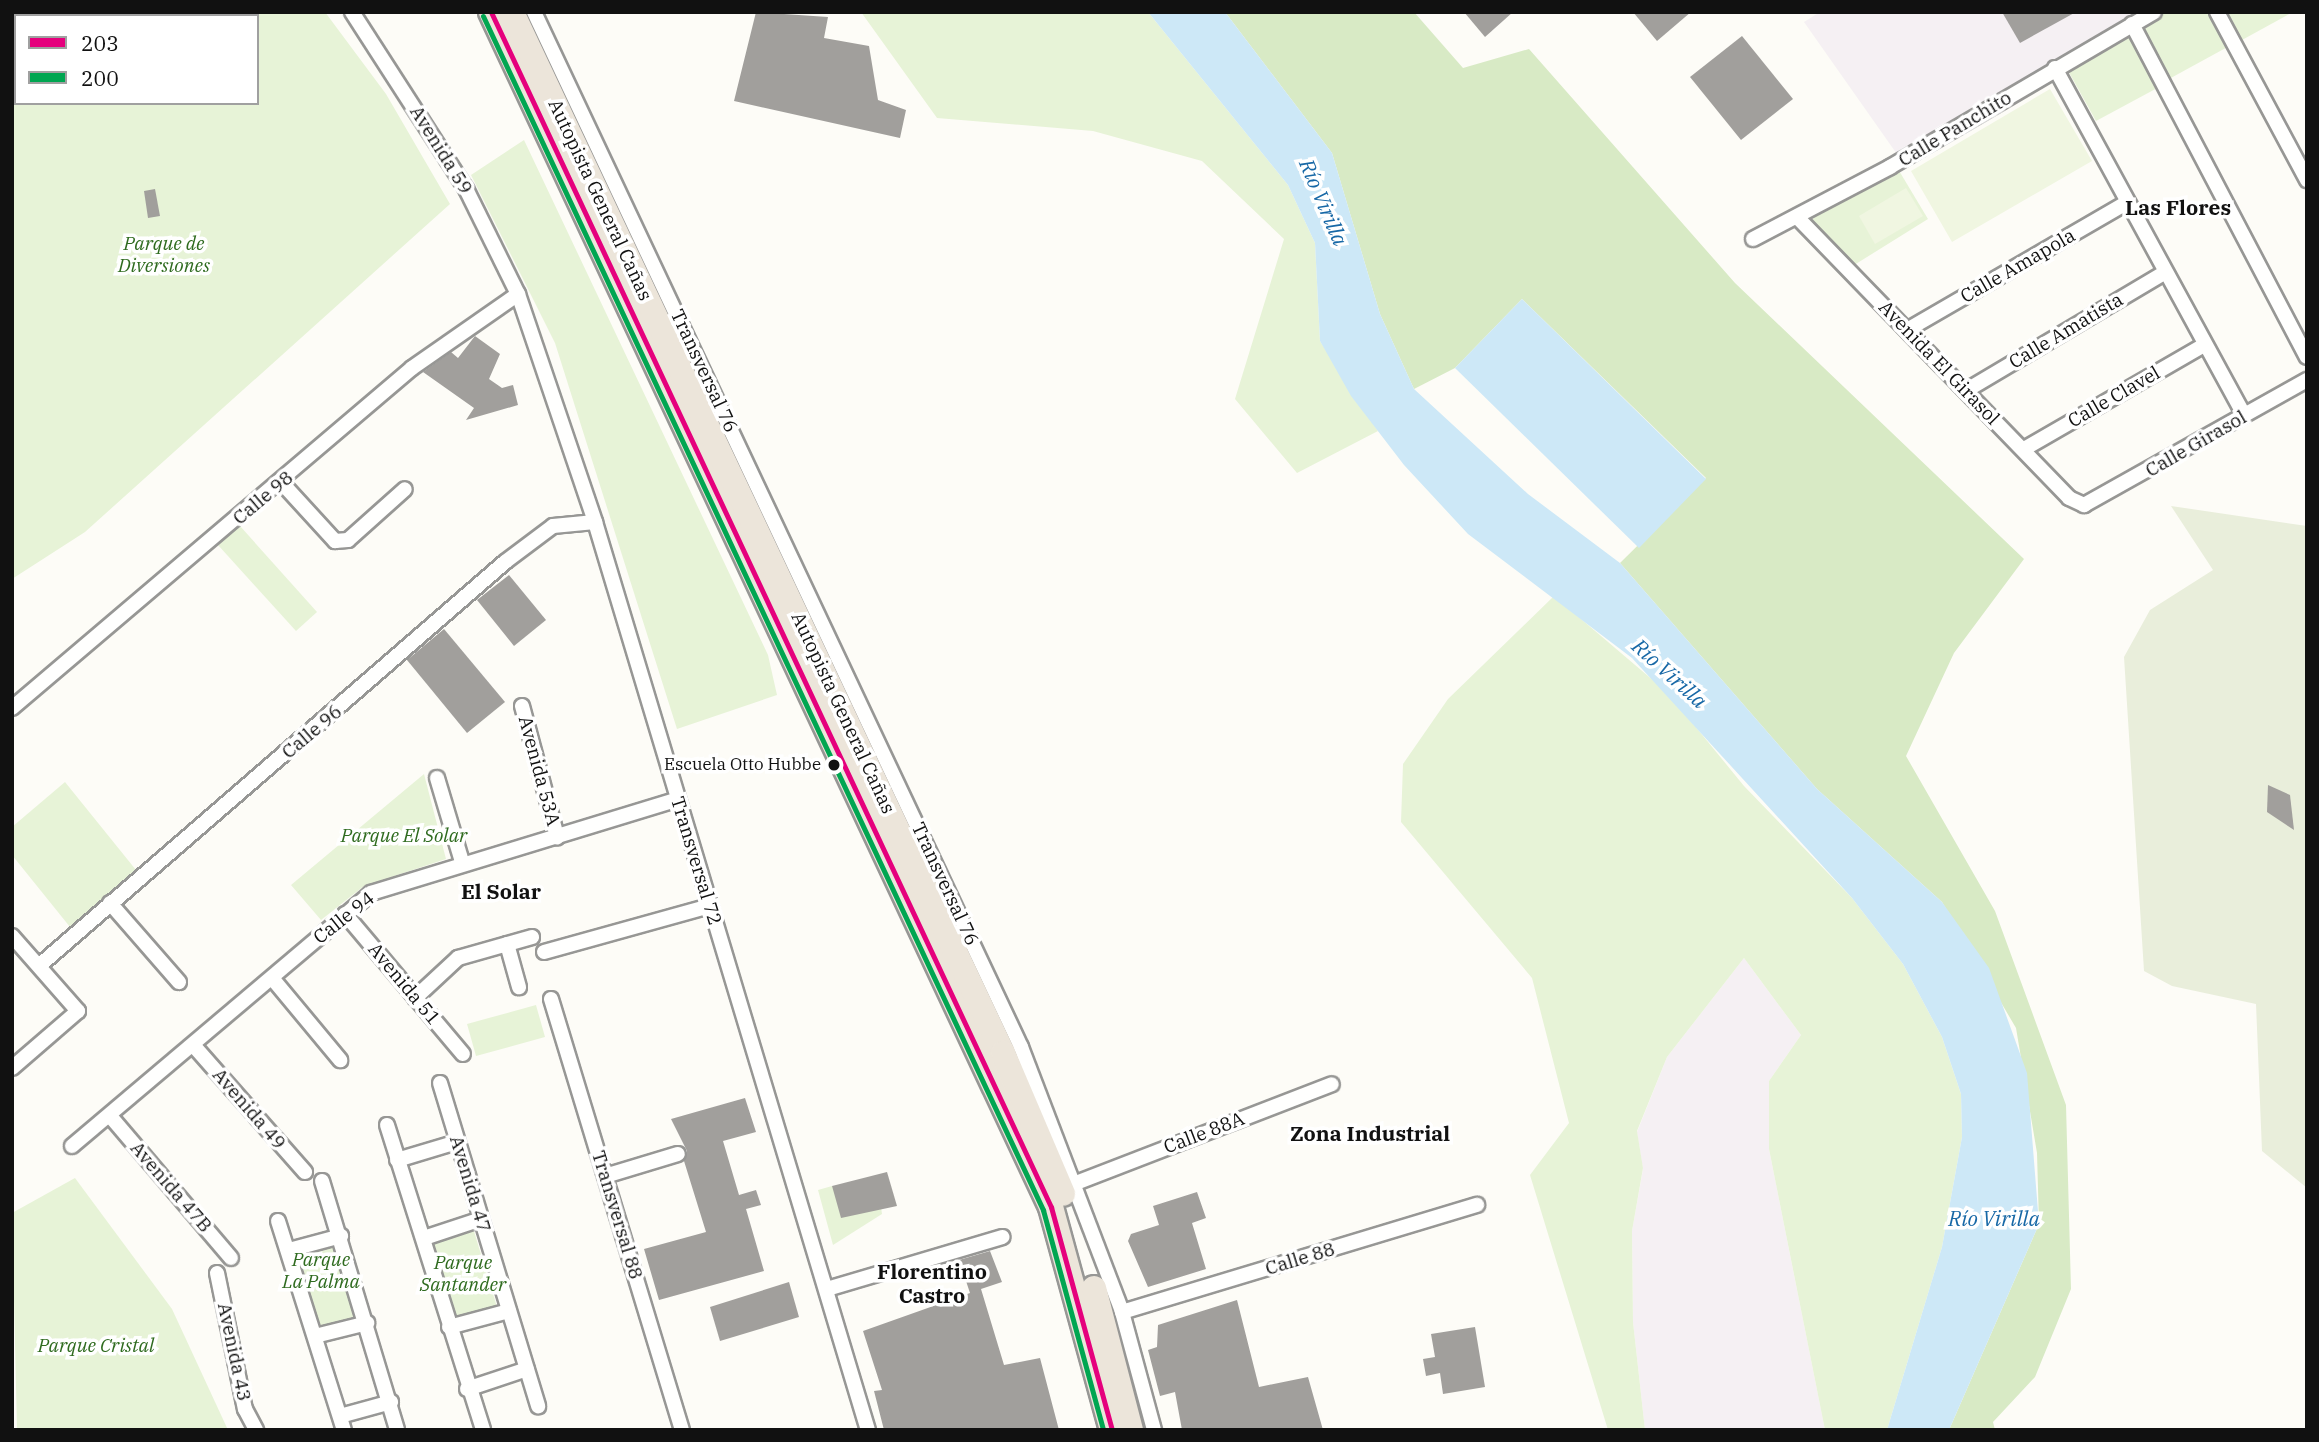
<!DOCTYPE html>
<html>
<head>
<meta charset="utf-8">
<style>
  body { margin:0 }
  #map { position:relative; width:2319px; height:1442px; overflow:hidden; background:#fdfcf7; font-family:"IBM Plex Serif",serif }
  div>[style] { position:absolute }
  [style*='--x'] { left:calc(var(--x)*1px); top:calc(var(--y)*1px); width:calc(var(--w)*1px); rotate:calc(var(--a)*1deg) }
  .industrial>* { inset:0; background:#f5f0f3 }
  .green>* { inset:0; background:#e7f3d7 }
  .forest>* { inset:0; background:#d8eac5 }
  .cemetery>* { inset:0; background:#e9eedb }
  .pitch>* { inset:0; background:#f0f6e1 }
  .water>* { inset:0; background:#cde8f7 }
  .building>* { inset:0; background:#a19f9c }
  .roads { filter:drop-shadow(2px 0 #979795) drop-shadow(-2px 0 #979795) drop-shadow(0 2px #979795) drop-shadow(0 -2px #979795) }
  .minor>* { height:14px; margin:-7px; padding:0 7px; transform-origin:7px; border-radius:7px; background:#fffffe }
  .trunk>* { height:24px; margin:-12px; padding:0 12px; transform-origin:12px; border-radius:12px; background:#ece5da }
  .bus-1>* { height:5px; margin:-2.5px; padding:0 2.5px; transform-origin:2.5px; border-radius:2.5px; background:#e5007d }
  .bus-2>* { height:5px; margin:-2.5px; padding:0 2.5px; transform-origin:2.5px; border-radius:2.5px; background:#00a651 }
  .dots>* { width:19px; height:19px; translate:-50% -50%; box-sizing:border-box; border:4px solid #fff; border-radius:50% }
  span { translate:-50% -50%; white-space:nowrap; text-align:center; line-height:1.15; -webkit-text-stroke:7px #fff; paint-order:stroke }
  .bus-label { font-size:17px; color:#111 }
  .right { translate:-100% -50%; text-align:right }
  .street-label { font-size:19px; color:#111 }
  .park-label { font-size:19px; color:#2f6b1f; font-style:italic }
  .water-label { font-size:21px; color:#1768a6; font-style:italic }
  .neighbourhood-label { font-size:21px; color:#111; font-weight:700 }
  .frame { position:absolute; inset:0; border:14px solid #111; pointer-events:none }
  .legend { position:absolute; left:14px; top:14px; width:245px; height:91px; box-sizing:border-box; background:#fff; border:2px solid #a0a0a0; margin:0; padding:9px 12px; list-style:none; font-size:21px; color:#111 }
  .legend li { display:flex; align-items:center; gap:14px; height:35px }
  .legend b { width:35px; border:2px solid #a0a0a0 }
</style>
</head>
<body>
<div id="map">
  <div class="industrial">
    <i style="clip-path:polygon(1820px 12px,2138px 12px,1899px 157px,1804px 22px)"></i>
    <i style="clip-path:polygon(1744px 958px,1801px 1035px,1769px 1081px,1769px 1149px,1825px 1430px,1645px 1430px,1633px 1322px,1632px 1231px,1643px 1169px,1637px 1132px,1667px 1057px)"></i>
  </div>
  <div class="green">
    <i style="clip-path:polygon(evenodd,12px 12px,325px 12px,386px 94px,450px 204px,85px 532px,12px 579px,12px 12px,16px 16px,257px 16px,257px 103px,16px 103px,16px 16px)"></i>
    <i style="clip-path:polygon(861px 12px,1148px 12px,1288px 185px,1315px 243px,1320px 341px,1378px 431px,1297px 473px,1235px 399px,1284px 239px,1202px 161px,1093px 131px,937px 118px)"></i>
    <i style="clip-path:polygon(2161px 12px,2216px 12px,2233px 44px,2169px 79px,2139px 24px)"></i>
    <i style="clip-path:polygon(2226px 12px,2293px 12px,2242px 40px)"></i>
    <i style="clip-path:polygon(2131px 32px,2161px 86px,2096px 121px,2066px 67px)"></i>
    <i style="clip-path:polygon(524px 140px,768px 655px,777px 695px,677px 729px,555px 343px,471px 175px)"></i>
    <i style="clip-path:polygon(1898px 169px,1928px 219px,1851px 267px,1812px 223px,1814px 216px)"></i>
    <i style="clip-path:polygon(240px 526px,317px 612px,296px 631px,218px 545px)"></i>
    <i style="clip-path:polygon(1554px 596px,1668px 693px,1744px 786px,1852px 898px,1903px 964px,1942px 1037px,1961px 1094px,1962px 1137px,1942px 1247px,1887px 1430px,1825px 1430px,1769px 1149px,1769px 1081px,1801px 1035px,1744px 958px,1667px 1057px,1637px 1131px,1643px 1168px,1632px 1231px,1633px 1322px,1645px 1430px,1608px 1430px,1530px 1175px,1569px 1123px,1532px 978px,1401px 822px,1403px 764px,1448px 699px)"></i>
    <i style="clip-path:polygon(424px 774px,446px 859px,364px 886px,321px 920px,291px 885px)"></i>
    <i style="clip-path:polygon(65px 782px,136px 870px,70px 927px,12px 855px,12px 827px)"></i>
    <i style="clip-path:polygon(536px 1005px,545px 1037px,476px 1056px,467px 1024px)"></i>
    <i style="clip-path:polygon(75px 1178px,172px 1309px,228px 1430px,17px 1430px,12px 1213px)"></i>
    <i style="clip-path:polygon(832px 1186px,881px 1207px,882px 1214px,833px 1245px,818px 1190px)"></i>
    <i style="clip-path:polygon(473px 1228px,497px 1307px,453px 1320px,429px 1241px)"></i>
    <i style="clip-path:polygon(334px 1242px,357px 1318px,318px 1329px,294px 1253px)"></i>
  </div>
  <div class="forest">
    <i style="clip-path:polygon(1225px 12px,1414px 12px,1463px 68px,1529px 49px,1735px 283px,2024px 559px,1954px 653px,1906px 756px,1995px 911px,2066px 1105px,2071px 1289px,2035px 1377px,1993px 1422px,1995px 1430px,1949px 1430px,2039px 1224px,2037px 1153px,2016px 1028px,1942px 902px,1817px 789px,1620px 563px,1706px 478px,1522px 299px,1455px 368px,1414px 389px,1380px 314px,1332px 153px)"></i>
  </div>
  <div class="cemetery">
    <i style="clip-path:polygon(2171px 506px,2307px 526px,2307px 1188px,2262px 1151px,2256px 1004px,2172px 986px,2144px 971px,2124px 657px,2150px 610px,2213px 570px)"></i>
  </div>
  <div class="pitch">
    <i style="clip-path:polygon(2050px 89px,2092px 161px,1952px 242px,1911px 171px)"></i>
    <i style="clip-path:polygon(1906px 188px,1923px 216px,1875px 244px,1859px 216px)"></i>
  </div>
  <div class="water">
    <i style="clip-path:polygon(1148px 12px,1225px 12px,1332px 153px,1380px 314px,1414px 389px,1528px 494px,1620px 563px,1817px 789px,1942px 902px,1989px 968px,2027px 1073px,2039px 1224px,1949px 1430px,1887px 1430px,1942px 1247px,1962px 1137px,1961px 1094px,1942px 1037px,1903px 964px,1852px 898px,1632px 658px,1468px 534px,1404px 465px,1351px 396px,1320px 341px,1315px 243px,1288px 185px)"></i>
    <i style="clip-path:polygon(1522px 299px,1706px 479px,1639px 548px,1455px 368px)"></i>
  </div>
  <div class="building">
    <i style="clip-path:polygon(756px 12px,828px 17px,824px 38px,869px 46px,878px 100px,906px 110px,900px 138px,734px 101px)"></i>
    <i style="clip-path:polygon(1464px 12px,1513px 12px,1485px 37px)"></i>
    <i style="clip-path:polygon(1633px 12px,1691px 12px,1657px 41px)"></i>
    <i style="clip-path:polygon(2002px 12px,2076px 12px,2020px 43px)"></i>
    <i style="clip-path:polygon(1742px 36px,1793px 99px,1741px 140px,1690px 77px)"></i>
    <i style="clip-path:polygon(155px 189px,160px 216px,148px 218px,144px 191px)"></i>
    <i style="clip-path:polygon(475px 336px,500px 354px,489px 379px,502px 388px,513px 385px,518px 405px,466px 420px,474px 408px,423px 372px,451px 352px,458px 358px)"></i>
    <i style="clip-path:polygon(509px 575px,546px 620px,514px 646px,477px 600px)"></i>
    <i style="clip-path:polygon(444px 629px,505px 702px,467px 733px,407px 660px)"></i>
    <i style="clip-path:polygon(2268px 785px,2290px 795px,2294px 830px,2267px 812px)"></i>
    <i style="clip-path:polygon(745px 1098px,756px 1132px,723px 1141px,739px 1195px,756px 1190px,761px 1205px,746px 1209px,764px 1271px,659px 1300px,644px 1249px,706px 1232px,684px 1161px,687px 1151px,671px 1119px)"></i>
    <i style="clip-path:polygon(887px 1172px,897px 1206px,841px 1218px,832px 1186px)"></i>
    <i style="clip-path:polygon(1197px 1192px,1206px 1218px,1192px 1223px,1206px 1269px,1148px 1287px,1128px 1241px,1131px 1234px,1159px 1225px,1153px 1206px)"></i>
    <i style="clip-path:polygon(990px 1251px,1002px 1282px,981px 1289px,1004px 1365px,1040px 1358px,1059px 1430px,884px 1430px,874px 1391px,882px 1390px,863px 1331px,970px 1293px,959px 1260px)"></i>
    <i style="clip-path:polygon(789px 1282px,799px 1317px,720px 1341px,710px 1307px)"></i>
    <i style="clip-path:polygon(1237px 1300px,1259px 1387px,1308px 1377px,1323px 1430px,1182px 1430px,1175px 1392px,1160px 1396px,1148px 1350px,1157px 1347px,1158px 1325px)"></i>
    <i style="clip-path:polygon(1475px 1327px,1485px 1387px,1443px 1394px,1440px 1373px,1426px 1376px,1423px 1359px,1435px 1357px,1431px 1334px)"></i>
  </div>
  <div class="roads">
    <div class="minor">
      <i style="--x:352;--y:12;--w:211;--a:57.2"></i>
      <i style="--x:466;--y:189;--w:117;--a:63.7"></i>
      <i style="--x:518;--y:294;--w:241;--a:71.3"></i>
      <i style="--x:595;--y:522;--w:948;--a:73.27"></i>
      <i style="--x:534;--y:12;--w:1144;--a:64.8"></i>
      <i style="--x:1021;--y:1047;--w:284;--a:69.1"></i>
      <i style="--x:1122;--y:1312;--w:122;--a:74.8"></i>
      <i style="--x:2217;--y:12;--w:191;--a:61.8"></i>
      <i style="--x:2132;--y:24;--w:376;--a:62.3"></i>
      <i style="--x:2055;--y:68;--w:395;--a:61.4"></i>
      <i style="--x:1797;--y:217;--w:391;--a:45.9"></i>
      <i style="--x:2069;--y:498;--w:17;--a:25"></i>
      <i style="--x:2084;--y:505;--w:256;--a:-29.3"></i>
      <i style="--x:1753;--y:239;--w:155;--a:-27.7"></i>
      <i style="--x:1890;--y:167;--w:306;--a:-30.4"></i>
      <i style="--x:1907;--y:330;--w:255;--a:-30.1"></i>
      <i style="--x:1967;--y:390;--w:231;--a:-30.7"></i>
      <i style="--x:2024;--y:449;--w:208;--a:-30"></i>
      <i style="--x:282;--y:483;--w:79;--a:47.6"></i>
      <i style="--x:335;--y:541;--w:13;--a:-4"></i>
      <i style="--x:348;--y:540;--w:76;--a:-41.8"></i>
      <i style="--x:522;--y:706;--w:136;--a:75"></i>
      <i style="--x:12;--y:708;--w:525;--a:-40.36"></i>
      <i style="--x:412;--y:368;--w:129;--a:-34.9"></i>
      <i style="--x:437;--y:778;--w:88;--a:73.4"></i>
      <i style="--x:110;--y:903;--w:105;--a:48.9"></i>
      <i style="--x:345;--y:914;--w:183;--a:49.9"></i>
      <i style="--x:12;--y:936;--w:100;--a:48.7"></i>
      <i style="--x:78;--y:1011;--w:87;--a:139.2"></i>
      <i style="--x:507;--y:944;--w:45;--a:74.4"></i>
      <i style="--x:544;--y:952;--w:172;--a:-15.5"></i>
      <i style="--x:40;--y:965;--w:615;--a:-40.91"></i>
      <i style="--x:505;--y:562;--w:60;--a:-36.9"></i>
      <i style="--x:553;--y:526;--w:42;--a:-5.4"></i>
      <i style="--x:272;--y:978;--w:107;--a:50.3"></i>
      <i style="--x:415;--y:998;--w:59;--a:-42.9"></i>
      <i style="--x:458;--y:958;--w:77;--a:-15.8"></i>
      <i style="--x:551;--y:999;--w:450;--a:73.1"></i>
      <i style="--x:194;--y:1046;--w:168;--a:48.6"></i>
      <i style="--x:440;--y:1083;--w:338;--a:73.1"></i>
      <i style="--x:111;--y:1117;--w:185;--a:49.6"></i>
      <i style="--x:387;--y:1125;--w:320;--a:72.5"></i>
      <i style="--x:72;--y:1146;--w:392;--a:-40.2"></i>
      <i style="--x:371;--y:893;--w:319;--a:-17"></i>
      <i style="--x:397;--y:1160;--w:63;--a:-16.7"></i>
      <i style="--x:605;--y:1176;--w:76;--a:-16.8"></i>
      <i style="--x:322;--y:1181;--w:260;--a:73.2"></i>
      <i style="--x:1076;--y:1183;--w:274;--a:-21.1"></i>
      <i style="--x:278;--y:1221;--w:219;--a:72.5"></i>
      <i style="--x:424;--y:1238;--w:60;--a:-18.4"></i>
      <i style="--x:289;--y:1250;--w:54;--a:-15.1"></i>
      <i style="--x:217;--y:1273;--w:139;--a:78.4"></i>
      <i style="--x:245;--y:1409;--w:24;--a:62"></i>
      <i style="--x:827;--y:1289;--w:183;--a:-16.5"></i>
      <i style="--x:1122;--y:1312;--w:371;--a:-16.8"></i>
      <i style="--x:449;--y:1327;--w:62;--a:-14.9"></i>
      <i style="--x:315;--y:1336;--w:54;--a:-14"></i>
      <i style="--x:467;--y:1389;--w:63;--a:-18.4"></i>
      <i style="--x:340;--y:1416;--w:53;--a:-15.4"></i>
    </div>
    <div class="trunk">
      <i style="--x:491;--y:12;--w:1320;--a:64.89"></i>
      <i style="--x:1051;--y:1207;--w:231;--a:74.7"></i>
      <i style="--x:512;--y:12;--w:1151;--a:64.75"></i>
      <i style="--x:1003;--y:1053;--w:153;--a:66.9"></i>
      <i style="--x:1094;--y:1288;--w:147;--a:75.4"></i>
    </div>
  </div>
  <div class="bus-1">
    <i style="--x:491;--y:12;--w:1320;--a:64.89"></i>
    <i style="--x:1051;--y:1207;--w:231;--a:74.7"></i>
  </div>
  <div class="bus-2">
    <i style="--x:483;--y:16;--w:1319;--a:64.87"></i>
    <i style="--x:1043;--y:1210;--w:228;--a:74.7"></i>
  </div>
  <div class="dots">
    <i style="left:834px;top:765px;background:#111"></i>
  </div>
  <div class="bus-label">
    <span class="right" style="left:821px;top:765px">Escuela Otto Hubbe</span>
  </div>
  <div class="street-label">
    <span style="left:1955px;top:129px;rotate:-31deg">Calle Panchito</span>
    <span style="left:441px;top:150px;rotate:58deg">Avenida 59</span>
    <span style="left:600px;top:200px;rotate:65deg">Autopista General Cañas</span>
    <span style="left:2018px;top:266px;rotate:-30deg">Calle Amapola</span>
    <span style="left:2066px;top:331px;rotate:-31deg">Calle Amatista</span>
    <span style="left:1939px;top:363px;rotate:46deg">Avenida El Girasol</span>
    <span style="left:704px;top:371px;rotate:65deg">Transversal 76</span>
    <span style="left:2114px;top:397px;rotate:-30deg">Calle Clavel</span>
    <span style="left:2196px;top:444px;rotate:-30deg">Calle Girasol</span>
    <span style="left:263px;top:498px;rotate:-40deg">Calle 98</span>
    <span style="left:843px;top:713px;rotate:65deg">Autopista General Cañas</span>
    <span style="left:312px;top:732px;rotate:-40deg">Calle 96</span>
    <span style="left:539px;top:771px;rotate:75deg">Avenida 53A</span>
    <span style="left:696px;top:861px;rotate:73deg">Transversal 72</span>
    <span style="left:945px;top:884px;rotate:65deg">Transversal 76</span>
    <span style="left:344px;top:918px;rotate:-38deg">Calle 94</span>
    <span style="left:404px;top:984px;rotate:50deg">Avenida 51</span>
    <span style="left:249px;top:1109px;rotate:49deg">Avenida 49</span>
    <span style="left:1204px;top:1133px;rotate:-21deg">Calle 88A</span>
    <span style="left:470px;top:1184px;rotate:73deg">Avenida 47</span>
    <span style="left:171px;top:1187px;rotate:49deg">Avenida 47B</span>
    <span style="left:617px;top:1215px;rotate:73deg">Transversal 88</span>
    <span style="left:1300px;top:1259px;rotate:-17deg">Calle 88</span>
    <span style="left:234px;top:1352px;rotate:78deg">Avenida 43</span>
  </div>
  <div class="park-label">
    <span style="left:164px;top:255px">Parque de<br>Diversiones</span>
    <span style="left:404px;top:836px">Parque El Solar</span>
    <span style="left:321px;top:1271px">Parque<br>La Palma</span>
    <span style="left:463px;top:1274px">Parque<br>Santander</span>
    <span style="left:96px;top:1346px">Parque Cristal</span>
  </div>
  <div class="water-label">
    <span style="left:1324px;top:202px;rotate:67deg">Río Virilla</span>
    <span style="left:1670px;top:673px;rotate:42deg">Río Virilla</span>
    <span style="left:1994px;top:1218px">Río Virilla</span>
  </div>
  <div class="neighbourhood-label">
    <span style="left:2178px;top:207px">Las Flores</span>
    <span style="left:501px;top:891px">El Solar</span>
    <span style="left:1370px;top:1133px">Zona Industrial</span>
    <span style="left:932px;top:1283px">Florentino<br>Castro</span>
  </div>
  <div class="frame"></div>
  <ul class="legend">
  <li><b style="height:9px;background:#e5007d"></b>203</li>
  <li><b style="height:9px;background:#00a651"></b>200</li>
  </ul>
</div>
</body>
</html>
